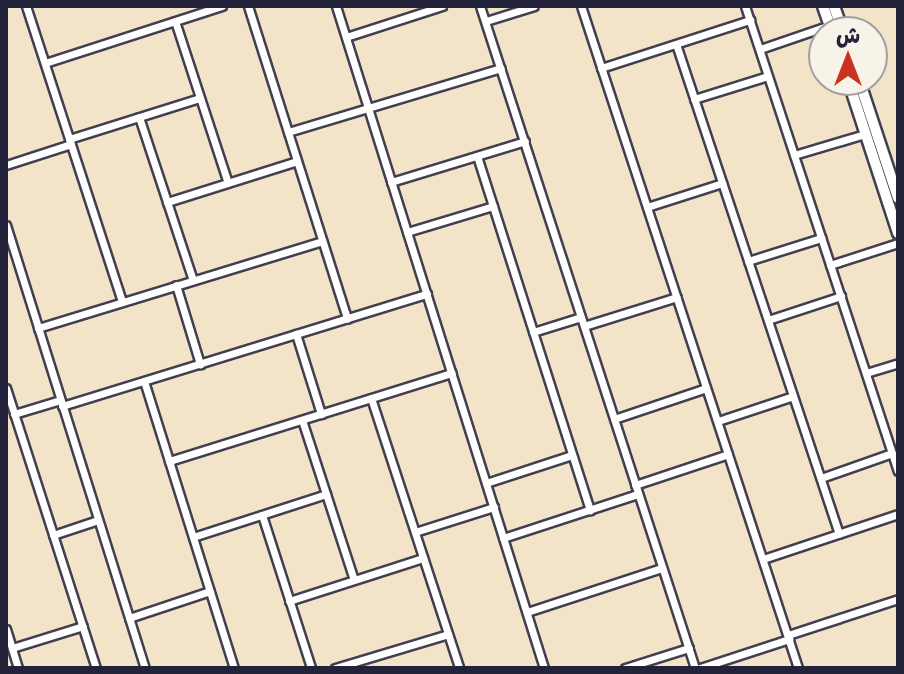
<!DOCTYPE html>
<html>
<head>
<meta charset="utf-8">
<style>
  body { margin:0 }
  #map { position:relative; width:904px; height:674px; overflow:hidden; background:#f2e3c9; font-family:"Playpen Sans","Playpen Sans Arabic",sans-serif }
  div>[style] { position:absolute }
  [style*='--x'] { left:calc(var(--x)*1px); top:calc(var(--y)*1px); width:calc(var(--w)*1px); rotate:calc(var(--a)*1deg) }
  .roads { filter:drop-shadow(2px 0 #413f50) drop-shadow(-2px 0 #413f50) drop-shadow(0 2px #413f50) drop-shadow(0 -2px #413f50) }
  .street>* { height:7px; margin:-3.5px; padding:0 3.5px; transform-origin:3.5px; border-radius:3.5px; background:#fff }
  .secondary>* { height:10px; margin:-5px; padding:0 5px; transform-origin:5px; border-radius:5px; background:#fff }
  span { translate:-50% -50%; white-space:nowrap; text-align:center; line-height:1.15; -webkit-text-stroke:6px #f7f3e8; paint-order:stroke }
  .frame { position:absolute; inset:0; border:8px solid #22223b; pointer-events:none }
  .north { position:absolute; left:808px; top:16px; width:80px; height:80px; box-sizing:border-box; background:#f7f3e8; border:2px solid #a29fa3; border-radius:50%; rotate:0deg; font-size:22px; font-weight:700; line-height:32px; text-align:center; color:#22223b }
  .north::after { content:''; display:block; margin:auto; width:28px; height:36px; background:#c8321e; clip-path:polygon(50% 0,100% 100%,50% 72%,0 100%) }
</style>
</head>
<body>
<div id="map">
  <div class="roads">
    <div class="street">
      <i style="--x:26;--y:6;--w:311;--a:72"></i>
      <i style="--x:248;--y:6;--w:328;--a:72.4"></i>
      <i style="--x:336;--y:6;--w:694;--a:72.56"></i>
      <i style="--x:480;--y:6;--w:696;--a:72.01"></i>
      <i style="--x:581;--y:6;--w:697;--a:71.85"></i>
      <i style="--x:745;--y:6;--w:489;--a:71.8"></i>
      <i style="--x:175;--y:21;--w:170;--a:71.9"></i>
      <i style="--x:486;--y:21;--w:50;--a:-17.4"></i>
      <i style="--x:346;--y:37;--w:101;--a:-17.9"></i>
      <i style="--x:676;--y:44;--w:516;--a:71.6"></i>
      <i style="--x:760;--y:49;--w:74;--a:-18.9"></i>
      <i style="--x:45;--y:63;--w:186;--a:-17.9"></i>
      <i style="--x:601;--y:68;--w:157;--a:-17.9"></i>
      <i style="--x:694;--y:99;--w:77;--a:-17.3"></i>
      <i style="--x:139;--y:117;--w:172;--a:71.7"></i>
      <i style="--x:288;--y:132;--w:222;--a:-16.7"></i>
      <i style="--x:69;--y:139;--w:137;--a:-17.4"></i>
      <i style="--x:794;--y:155;--w:74;--a:-16.5"></i>
      <i style="--x:477;--y:156;--w:372;--a:72.3"></i>
      <i style="--x:6;--y:165;--w:68;--a:-17.9"></i>
      <i style="--x:391;--y:182;--w:140;--a:-17"></i>
      <i style="--x:167;--y:202;--w:136;--a:-17.5"></i>
      <i style="--x:647;--y:207;--w:79;--a:-17.7"></i>
      <i style="--x:6;--y:225;--w:464;--a:72.6"></i>
      <i style="--x:407;--y:232;--w:90;--a:-16.8"></i>
      <i style="--x:748;--y:261;--w:77;--a:-17.5"></i>
      <i style="--x:830;--y:265;--w:71;--a:-17.9"></i>
      <i style="--x:176;--y:285;--w:83;--a:73.1"></i>
      <i style="--x:768;--y:320;--w:77;--a:-18.2"></i>
      <i style="--x:584;--y:326;--w:97;--a:-17.3"></i>
      <i style="--x:38;--y:328;--w:297;--a:-17"></i>
      <i style="--x:533;--y:332;--w:50;--a:-17.4"></i>
      <i style="--x:296;--y:334;--w:84;--a:72.6"></i>
      <i style="--x:866;--y:373;--w:34;--a:-17"></i>
      <i style="--x:144;--y:381;--w:301;--a:72.6"></i>
      <i style="--x:6;--y:388;--w:294;--a:72.2"></i>
      <i style="--x:371;--y:398;--w:284;--a:71.9"></i>
      <i style="--x:62;--y:406;--w:382;--a:-17.1"></i>
      <i style="--x:14;--y:414;--w:48;--a:-16.9"></i>
      <i style="--x:614;--y:419;--w:97;--a:-18.6"></i>
      <i style="--x:302;--y:420;--w:168;--a:72"></i>
      <i style="--x:718;--y:421;--w:79;--a:-18.4"></i>
      <i style="--x:169;--y:461;--w:296;--a:-17.3"></i>
      <i style="--x:821;--y:478;--w:75;--a:-19.4"></i>
      <i style="--x:486;--y:483;--w:90;--a:-18"></i>
      <i style="--x:635;--y:485;--w:98;--a:-18.4"></i>
      <i style="--x:262;--y:515;--w:161;--a:72.2"></i>
      <i style="--x:415;--y:532;--w:83;--a:-17.6"></i>
      <i style="--x:53;--y:535;--w:47;--a:-18.4"></i>
      <i style="--x:193;--y:537;--w:140;--a:-17.9"></i>
      <i style="--x:503;--y:538;--w:142;--a:-18.1"></i>
      <i style="--x:763;--y:559;--w:142;--a:-18.4"></i>
      <i style="--x:289;--y:601;--w:141;--a:-17.8"></i>
      <i style="--x:527;--y:612;--w:142;--a:-18.1"></i>
      <i style="--x:129;--y:618;--w:85;--a:-18.4"></i>
      <i style="--x:6;--y:629;--w:41;--a:72.9"></i>
      <i style="--x:788;--y:635;--w:116;--a:-18.1"></i>
      <i style="--x:12;--y:648;--w:74;--a:-17.2"></i>
      <i style="--x:335;--y:668;--w:118;--a:-16.7"></i>
      <i style="--x:625;--y:668;--w:67;--a:-17.4"></i>
      <i style="--x:700;--y:668;--w:94;--a:-18"></i>
    </div>
    <div class="secondary">
      <i style="--x:823;--y:6;--w:28;--a:71"></i>
      <i style="--x:834;--y:6;--w:28;--a:71"></i>
      <i style="--x:848;--y:80;--w:161;--a:71.9"></i>
      <i style="--x:859;--y:80;--w:124;--a:71.7"></i>
    </div>
  </div>
  <div class="frame"></div>
  <div class="north">ش</div>
</div>
</body>
</html>
